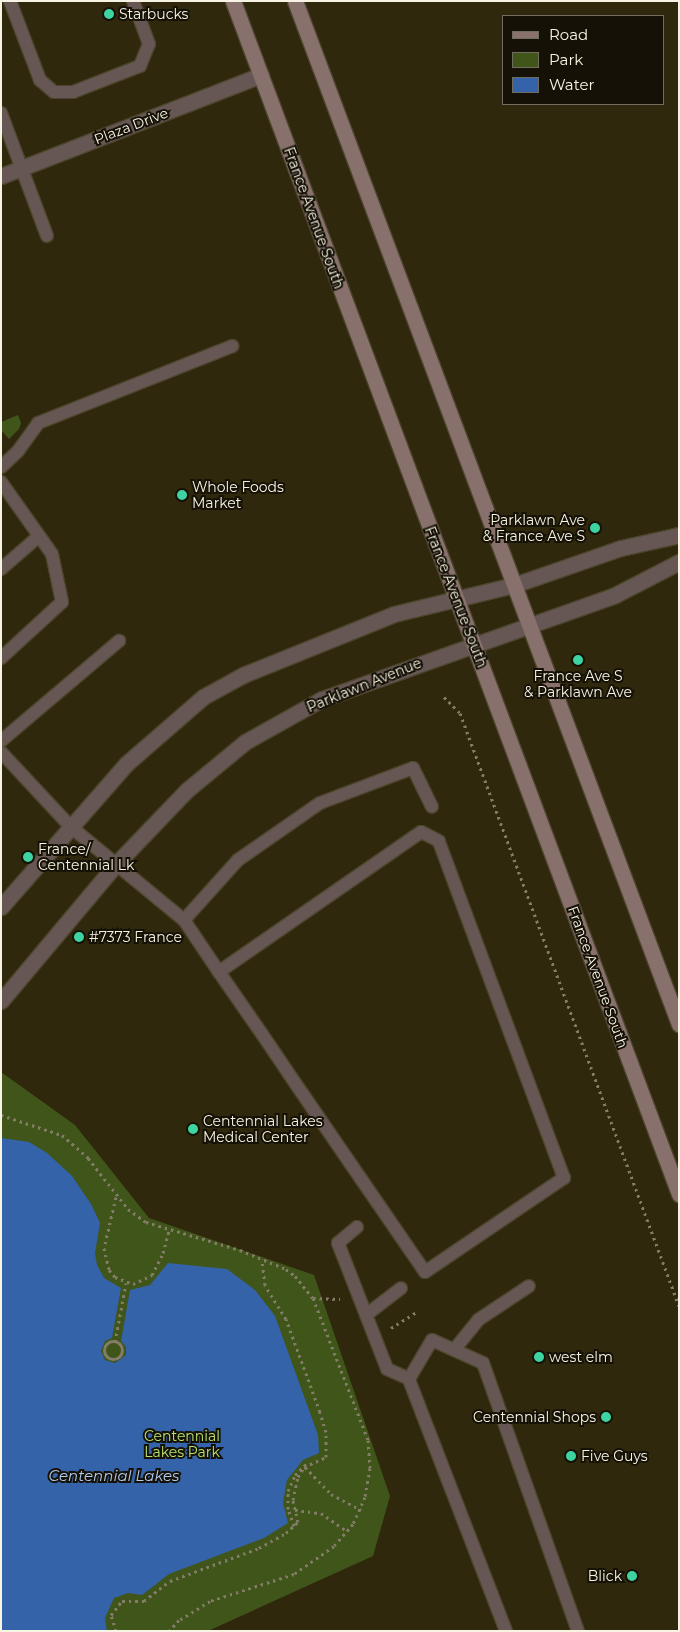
<!DOCTYPE html>
<html>
<head>
<meta charset="utf-8">
<style>
  body { margin:0 }
  #map { position:relative; width:680px; height:1632px; overflow:hidden; background:#30280d; font-family:Montserrat,sans-serif }
  div>[style] { position:absolute }
  [style*='--x'] { left:calc(var(--x)*1px); top:calc(var(--y)*1px); width:calc(var(--w)*1px); rotate:calc(var(--a)*1deg) }
  .green>* { inset:0; background:#40551a }
  .water>* { inset:0; background:#3463a9 }
  .path>* { height:3px; margin-top:-1.5px; transform-origin:0; background:repeating-linear-gradient(90deg,#837c66 0 2.5px,transparent 0 6.5px) }
  .path>.ring { margin:-1.5px; padding:0; box-sizing:content-box; background:none; border:3px solid #837c66; border-radius:50% }
  .roads { filter:drop-shadow(1px 0 #4c452b) drop-shadow(-1px 0 #4c452b) drop-shadow(0 1px #4c452b) drop-shadow(0 -1px #4c452b) }
  .service>* { height:12px; margin:-6px; padding:0 6px; transform-origin:6px; border-radius:6px; background:#665755 }
  .minor>* { height:15px; margin:-7.5px; padding:0 7.5px; transform-origin:7.5px; border-radius:7.5px; background:#665755 }
  .tertiary>* { height:15px; margin:-7.5px; padding:0 7.5px; transform-origin:7.5px; border-radius:7.5px; background:#665755 }
  .secondary>* { height:15px; margin:-7.5px; padding:0 7.5px; transform-origin:7.5px; border-radius:7.5px; background:#88716d }
  .dots>* { width:14px; height:14px; translate:-50% -50%; box-sizing:border-box; border:2px solid #151106; border-radius:50% }
  span { translate:-50% -50%; white-space:nowrap; text-align:center; line-height:1.15; -webkit-text-stroke:4px #151106; paint-order:stroke }
  .poi-label { font-size:14px; color:#f8f4e4 }
  .left { translate:0 -50%; text-align:left }
  .right { translate:-100% -50%; text-align:right }
  .street-label { font-size:14px; color:#f8f4e4 }
  .park-label { font-size:14px; color:#b8e46f }
  .water-label { font-size:15px; color:#b1cbf2; font-style:italic }
  .frame { position:absolute; inset:0; border:2px solid #f8f4e4; pointer-events:none }
  .legend { position:absolute; left:502px; top:15px; width:162px; height:90px; box-sizing:border-box; background:#151106; border:1px solid #706c5f; margin:0; padding:6px 9px; list-style:none; font-size:15px; color:#f8f4e4 }
  .legend li { display:flex; align-items:center; gap:10px; height:25px }
  .legend b { width:25px; border:1px solid #706c5f }
</style>
</head>
<body>
<div id="map">
  <div class="green">
    <i style="clip-path:polygon(18px 415px,21px 423px,19px 429px,9px 439px,1px 430px,1px 422px)"></i>
    <i style="clip-path:polygon(1px 1072px,75px 1125px,149px 1218px,314px 1275px,390px 1496px,373px 1556px,208px 1631px,1px 1631px)"></i>
  </div>
  <div class="water">
    <i style="clip-path:polygon(1px 1138px,29px 1142px,47px 1153px,72px 1176px,91px 1204px,100px 1223px,95px 1253px,97px 1265px,104px 1278px,121px 1288px,112px 1338px,105px 1341px,101px 1351px,105px 1360px,115px 1363px,126px 1355px,126px 1347px,121px 1341px,130px 1290px,150px 1285px,168px 1263px,227px 1269px,255px 1290px,275px 1316px,318px 1435px,319px 1453px,303px 1460px,287px 1480px,283px 1503px,288px 1523px,264px 1538px,169px 1574px,142px 1595px,128px 1593px,114px 1598px,105px 1618px,107px 1631px,1px 1631px)"></i>
  </div>
  <div class="path">
    <i style="--x:444;--y:697;--w:23;--a:45"></i>
    <i style="--x:460;--y:713;--w:632;--a:69.73"></i>
    <i style="--x:1;--y:1115;--w:64;--a:18.2"></i>
    <i style="--x:62;--y:1135;--w:35;--a:41"></i>
    <i style="--x:88;--y:1158;--w:65;--a:51.9"></i>
    <i style="--x:128;--y:1209;--w:22;--a:36"></i>
    <i style="--x:146;--y:1222;--w:98;--a:16.6"></i>
    <i style="--x:240;--y:1250;--w:50;--a:22.4"></i>
    <i style="--x:286;--y:1269;--w:11;--a:38"></i>
    <i style="--x:295;--y:1276;--w:28;--a:51"></i>
    <i style="--x:313;--y:1298;--w:152;--a:68.8"></i>
    <i style="--x:368;--y:1440;--w:28;--a:86"></i>
    <i style="--x:370;--y:1468;--w:29;--a:100"></i>
    <i style="--x:365;--y:1497;--w:30;--a:114"></i>
    <i style="--x:353;--y:1524;--w:29;--a:131"></i>
    <i style="--x:334;--y:1546;--w:49;--a:145"></i>
    <i style="--x:294;--y:1574;--w:88;--a:162.2"></i>
    <i style="--x:210;--y:1601;--w:36;--a:148"></i>
    <i style="--x:179;--y:1620;--w:15;--a:132"></i>
    <i style="--x:116;--y:1197;--w:52;--a:103.2"></i>
    <i style="--x:104;--y:1248;--w:23;--a:77"></i>
    <i style="--x:109;--y:1270;--w:9;--a:49"></i>
    <i style="--x:115;--y:1277;--w:19;--a:21"></i>
    <i style="--x:133;--y:1284;--w:21;--a:-25"></i>
    <i style="--x:152;--y:1275;--w:25;--a:-63"></i>
    <i style="--x:163;--y:1253;--w:24;--a:-75"></i>
    <i style="--x:313;--y:1298;--w:27;--a:2"></i>
    <i style="--x:391;--y:1328;--w:32;--a:-32"></i>
    <i class="ring" style="left:104px;top:1341px;width:15px;height:15px"></i>
    <i style="--x:115;--y:1342;--w:60;--a:-79.4"></i>
    <i style="--x:305;--y:1467;--w:37;--a:46"></i>
    <i style="--x:331;--y:1494;--w:34;--a:28"></i>
    <i style="--x:295;--y:1510;--w:26;--a:7"></i>
    <i style="--x:321;--y:1513;--w:32;--a:35"></i>
    <i style="--x:294;--y:1526;--w:18;--a:-109"></i>
    <i style="--x:288;--y:1509;--w:18;--a:-90"></i>
    <i style="--x:288;--y:1491;--w:17;--a:-66"></i>
    <i style="--x:295;--y:1475;--w:18;--a:-45"></i>
    <i style="--x:116;--y:1631;--w:17;--a:-107"></i>
    <i style="--x:111;--y:1615;--w:18;--a:-52"></i>
    <i style="--x:122;--y:1601;--w:22;--a:0"></i>
    <i style="--x:144;--y:1601;--w:33;--a:-38"></i>
    <i style="--x:170;--y:1581;--w:95;--a:-20.3"></i>
    <i style="--x:259;--y:1548;--w:31;--a:-29"></i>
    <i style="--x:286;--y:1533;--w:16;--a:-43"></i>
    <i style="--x:298;--y:1522;--w:23;--a:-103"></i>
    <i style="--x:293;--y:1500;--w:24;--a:-78"></i>
    <i style="--x:298;--y:1477;--w:12;--a:-59"></i>
    <i style="--x:304;--y:1467;--w:24;--a:-24"></i>
    <i style="--x:326;--y:1457;--w:25;--a:-90"></i>
    <i style="--x:326;--y:1432;--w:21;--a:-107"></i>
    <i style="--x:320;--y:1412;--w:99;--a:-110.1"></i>
    <i style="--x:286;--y:1319;--w:40;--a:-122"></i>
    <i style="--x:265;--y:1285;--w:26;--a:-97"></i>
  </div>
  <div class="roads">
    <div class="service">
      <i style="--x:10;--y:1;--w:85;--a:69.2"></i>
      <i style="--x:40;--y:80;--w:18;--a:41"></i>
      <i style="--x:54;--y:92;--w:19;--a:0"></i>
      <i style="--x:73;--y:92;--w:72;--a:-21.2"></i>
      <i style="--x:140;--y:66;--w:24;--a:-68"></i>
      <i style="--x:149;--y:44;--w:46;--a:-110.4"></i>
      <i style="--x:1;--y:113;--w:131;--a:69.5"></i>
      <i style="--x:1;--y:467;--w:23;--a:-43"></i>
      <i style="--x:18;--y:451;--w:34;--a:-54"></i>
      <i style="--x:38;--y:423;--w:209;--a:-21.6"></i>
      <i style="--x:1;--y:482;--w:88;--a:54.7"></i>
      <i style="--x:52;--y:554;--w:49;--a:78.2"></i>
      <i style="--x:62;--y:602;--w:83;--a:137.4"></i>
      <i style="--x:1;--y:569;--w:50;--a:-41"></i>
      <i style="--x:1;--y:741;--w:155;--a:-40.3"></i>
      <i style="--x:1;--y:752;--w:103;--a:47"></i>
      <i style="--x:71;--y:827;--w:146;--a:39.5"></i>
      <i style="--x:184;--y:920;--w:63;--a:56.1"></i>
      <i style="--x:219;--y:972;--w:75;--a:55.3"></i>
      <i style="--x:262;--y:1034;--w:71;--a:55.9"></i>
      <i style="--x:302;--y:1093;--w:217;--a:55.5"></i>
      <i style="--x:425;--y:1272;--w:168;--a:-34.1"></i>
      <i style="--x:564;--y:1178;--w:359;--a:-110.4"></i>
      <i style="--x:439;--y:841;--w:20;--a:-153"></i>
      <i style="--x:421;--y:832;--w:246;--a:145.3"></i>
      <i style="--x:184;--y:920;--w:81;--a:-48"></i>
      <i style="--x:238;--y:860;--w:100;--a:-34.8"></i>
      <i style="--x:320;--y:803;--w:99;--a:-20.6"></i>
      <i style="--x:413;--y:768;--w:43;--a:64"></i>
      <i style="--x:357;--y:1227;--w:25;--a:140"></i>
      <i style="--x:338;--y:1243;--w:135;--a:68.7"></i>
      <i style="--x:387;--y:1369;--w:24;--a:24"></i>
      <i style="--x:366;--y:1315;--w:44;--a:-37.6"></i>
      <i style="--x:454;--y:1350;--w:38;--a:-51"></i>
      <i style="--x:478;--y:1320;--w:61;--a:-33.7"></i>
      <i style="--x:506;--y:1631;--w:270;--a:-111.1"></i>
      <i style="--x:409;--y:1379;--w:45;--a:-59.5"></i>
      <i style="--x:432;--y:1340;--w:56;--a:24.3"></i>
      <i style="--x:483;--y:1363;--w:284;--a:70.5"></i>
    </div>
    <div class="minor">
      <i style="--x:1;--y:176;--w:279;--a:-21.2"></i>
    </div>
    <div class="tertiary">
      <i style="--x:1;--y:907;--w:190;--a:-48.8"></i>
      <i style="--x:126;--y:764;--w:102;--a:-41"></i>
      <i style="--x:203;--y:697;--w:46;--a:-28.8"></i>
      <i style="--x:243;--y:675;--w:163;--a:-22"></i>
      <i style="--x:394;--y:614;--w:123;--a:-13.6"></i>
      <i style="--x:514;--y:585;--w:113;--a:-19.1"></i>
      <i style="--x:621;--y:548;--w:59;--a:-12.6"></i>
      <i style="--x:1;--y:1001;--w:179;--a:-50"></i>
      <i style="--x:116;--y:864;--w:103;--a:-46.2"></i>
      <i style="--x:187;--y:790;--w:75;--a:-39.6"></i>
      <i style="--x:245;--y:742;--w:88;--a:-29.2"></i>
      <i style="--x:322;--y:699;--w:311;--a:-19.5"></i>
      <i style="--x:615;--y:595;--w:72;--a:-27.3"></i>
    </div>
    <div class="secondary">
      <i style="--x:233;--y:1;--w:1274;--a:69.5"></i>
      <i style="--x:295;--y:1;--w:1093;--a:69.43"></i>
    </div>
  </div>
  <div class="dots">
    <i style="left:109px;top:14px;background:#3ed4a2"></i>
    <i style="left:182px;top:495px;background:#3ed4a2"></i>
    <i style="left:595px;top:528px;background:#3ed4a2"></i>
    <i style="left:578px;top:660px;background:#3ed4a2"></i>
    <i style="left:28px;top:857px;background:#3ed4a2"></i>
    <i style="left:79px;top:937px;background:#3ed4a2"></i>
    <i style="left:193px;top:1129px;background:#3ed4a2"></i>
    <i style="left:539px;top:1357px;background:#3ed4a2"></i>
    <i style="left:606px;top:1417px;background:#3ed4a2"></i>
    <i style="left:571px;top:1456px;background:#3ed4a2"></i>
    <i style="left:632px;top:1576px;background:#3ed4a2"></i>
  </div>
  <div class="poi-label">
    <span class="left" style="left:119px;top:14px">Starbucks</span>
    <span class="left" style="left:192px;top:495px">Whole Foods<br>Market</span>
    <span class="right" style="left:585px;top:528px">Parklawn Ave<br>&amp; France Ave S</span>
    <span style="left:578px;top:684px">France Ave S<br>&amp; Parklawn Ave</span>
    <span class="left" style="left:38px;top:857px">France/<br>Centennial Lk</span>
    <span class="left" style="left:89px;top:937px">#7373 France</span>
    <span class="left" style="left:203px;top:1129px">Centennial Lakes<br>Medical Center</span>
    <span class="left" style="left:549px;top:1357px">west elm</span>
    <span class="right" style="left:596px;top:1417px">Centennial Shops</span>
    <span class="left" style="left:581px;top:1456px">Five Guys</span>
    <span class="right" style="left:622px;top:1576px">Blick</span>
  </div>
  <div class="street-label">
    <span style="left:131px;top:126px;rotate:-21deg">Plaza Drive</span>
    <span style="left:314px;top:218px;rotate:70deg">France Avenue South</span>
    <span style="left:456px;top:597px;rotate:69deg">France Avenue South</span>
    <span style="left:364px;top:685px;rotate:-22deg">Parklawn Avenue</span>
    <span style="left:598px;top:977px;rotate:70deg">France Avenue South</span>
  </div>
  <div class="park-label">
    <span style="left:182px;top:1444px">Centennial<br>Lakes Park</span>
  </div>
  <div class="water-label">
    <span style="left:114px;top:1476px">Centennial Lakes</span>
  </div>
  <div class="frame"></div>
  <ul class="legend">
  <li><b style="height:6px;background:#88716d"></b>Road</li>
  <li><b style="height:14px;background:#40551a"></b>Park</li>
  <li><b style="height:14px;background:#3463a9"></b>Water</li>
  </ul>
</div>
</body>
</html>
